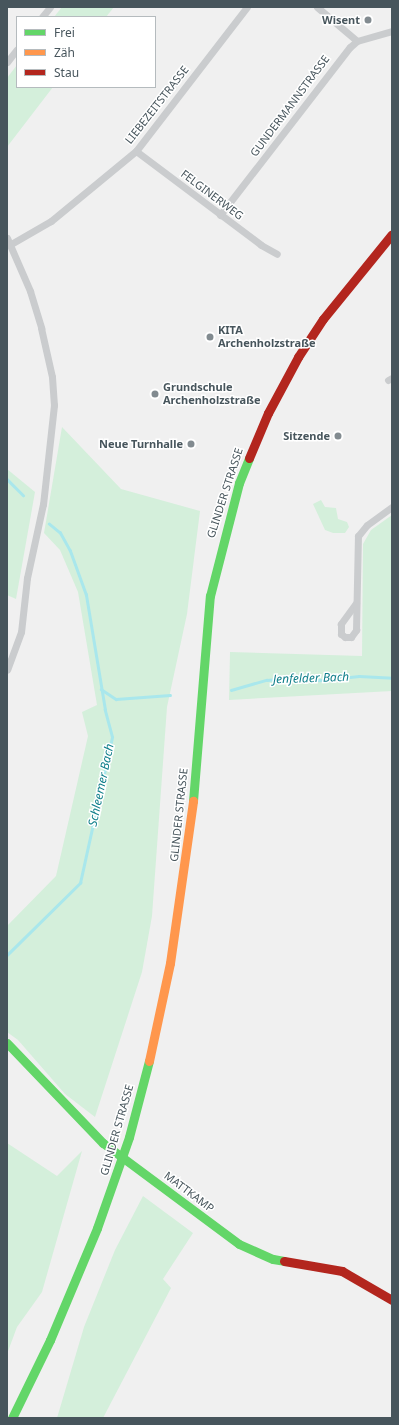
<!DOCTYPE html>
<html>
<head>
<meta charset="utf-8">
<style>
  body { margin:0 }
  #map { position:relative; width:399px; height:1425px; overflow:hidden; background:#f0f0f0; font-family:"Noto Sans",sans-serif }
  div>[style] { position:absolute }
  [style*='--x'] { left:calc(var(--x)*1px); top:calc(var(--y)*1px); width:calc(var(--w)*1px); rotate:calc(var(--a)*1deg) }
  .green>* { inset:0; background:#d4efdb }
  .stream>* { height:2.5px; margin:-1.25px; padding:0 1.25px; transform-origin:1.25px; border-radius:1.25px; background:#a9e7ec }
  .street>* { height:7px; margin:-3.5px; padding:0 3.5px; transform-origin:3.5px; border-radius:3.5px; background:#caccce }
  .fast>* { height:9px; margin:-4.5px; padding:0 4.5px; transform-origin:4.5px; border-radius:4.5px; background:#63d668 }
  .slow>* { height:9px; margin:-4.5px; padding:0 4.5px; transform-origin:4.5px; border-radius:4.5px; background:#ff974d }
  .jam>* { height:9px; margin:-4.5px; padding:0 4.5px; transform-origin:4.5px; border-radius:4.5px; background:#b3261e }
  .dots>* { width:11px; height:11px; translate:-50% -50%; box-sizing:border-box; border:2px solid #fff; border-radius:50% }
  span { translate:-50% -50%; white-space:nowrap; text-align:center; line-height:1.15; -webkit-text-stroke:3px #fff; paint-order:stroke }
  .poi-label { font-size:11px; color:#47555c; font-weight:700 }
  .right { translate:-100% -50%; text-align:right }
  .left { translate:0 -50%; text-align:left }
  .street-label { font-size:11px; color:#47555c }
  .water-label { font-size:12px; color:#0f7f8a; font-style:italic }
  .frame { position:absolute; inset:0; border:8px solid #47555c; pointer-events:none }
  .legend { position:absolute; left:16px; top:16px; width:140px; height:72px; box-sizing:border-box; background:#fff; border:1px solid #b5bbbe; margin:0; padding:5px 7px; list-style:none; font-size:12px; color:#47555c }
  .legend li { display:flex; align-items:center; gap:8px; height:20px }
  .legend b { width:20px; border:1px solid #b5bbbe }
</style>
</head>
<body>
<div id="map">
  <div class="green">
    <i style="clip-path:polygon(62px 7px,114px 7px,106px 17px,54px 17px)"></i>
    <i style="clip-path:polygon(17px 65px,17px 87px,53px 87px,7px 147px,7px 78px)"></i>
    <i style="clip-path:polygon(62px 427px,121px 489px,200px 511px,187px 614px,167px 707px,152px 916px,142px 972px,95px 1117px,65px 1094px,18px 1040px,7px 1032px,7px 926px,56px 876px,88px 736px,82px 712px,97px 705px,78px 592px,60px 550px,44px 533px)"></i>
    <i style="clip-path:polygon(7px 469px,35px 492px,16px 599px,7px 595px)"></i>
    <i style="clip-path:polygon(321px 500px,325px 507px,336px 508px,338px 519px,347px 522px,349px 527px,345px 533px,333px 533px,325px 530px,313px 504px)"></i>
    <i style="clip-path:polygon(392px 515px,392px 691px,229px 700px,230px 652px,362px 656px,363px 544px,371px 530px)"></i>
    <i style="clip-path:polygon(7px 1143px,57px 1176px,82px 1151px,42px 1292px,17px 1327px,7px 1354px)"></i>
    <i style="clip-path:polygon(143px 1196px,193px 1233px,163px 1279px,171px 1288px,103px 1418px,57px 1418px,84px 1327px,115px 1250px)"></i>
  </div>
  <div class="stream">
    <i style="--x:7;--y:479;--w:23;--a:45"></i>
    <i style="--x:101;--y:689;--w:18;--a:34"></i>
    <i style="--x:116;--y:699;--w:54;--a:-4.2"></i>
    <i style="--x:231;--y:690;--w:37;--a:-16"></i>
    <i style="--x:267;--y:680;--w:23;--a:-5"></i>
    <i style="--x:290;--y:678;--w:32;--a:4"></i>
    <i style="--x:322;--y:680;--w:37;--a:-6"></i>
    <i style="--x:359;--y:676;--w:33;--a:3"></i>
    <i style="--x:7;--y:955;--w:103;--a:-44.6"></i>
    <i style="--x:80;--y:883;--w:149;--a:-77.6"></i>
    <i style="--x:112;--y:737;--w:28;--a:-105"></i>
    <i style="--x:105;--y:710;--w:117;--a:-99.4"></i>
    <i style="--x:86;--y:595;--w:47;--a:-110"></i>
    <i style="--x:70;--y:551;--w:21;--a:-119"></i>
    <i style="--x:60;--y:533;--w:14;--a:-141"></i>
  </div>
  <div class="street">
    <i style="--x:317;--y:7;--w:52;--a:40.4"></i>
    <i style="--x:42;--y:17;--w:13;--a:-51"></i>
    <i style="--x:7;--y:62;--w:16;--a:-52"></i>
    <i style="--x:136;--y:151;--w:156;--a:36.9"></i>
    <i style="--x:261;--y:245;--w:18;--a:29"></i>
    <i style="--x:220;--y:215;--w:212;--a:-52.3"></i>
    <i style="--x:350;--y:47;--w:9;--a:-41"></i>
    <i style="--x:357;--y:41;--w:36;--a:-16"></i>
    <i style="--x:7;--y:238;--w:58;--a:66.5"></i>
    <i style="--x:30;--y:291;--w:39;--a:73"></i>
    <i style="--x:41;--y:328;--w:50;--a:77.3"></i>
    <i style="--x:52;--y:377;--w:28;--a:86"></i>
    <i style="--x:54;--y:405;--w:100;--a:96.3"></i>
    <i style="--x:43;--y:504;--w:76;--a:102.2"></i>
    <i style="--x:27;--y:578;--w:54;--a:96.3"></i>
    <i style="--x:21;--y:632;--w:40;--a:110.2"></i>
    <i style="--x:11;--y:244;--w:46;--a:-29.9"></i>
    <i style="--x:51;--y:221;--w:110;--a:-39.5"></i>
    <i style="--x:136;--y:151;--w:182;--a:-52.4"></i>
    <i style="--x:388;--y:380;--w:4;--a:-27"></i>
    <i style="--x:356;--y:603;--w:26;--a:126"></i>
    <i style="--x:341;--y:624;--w:10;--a:90"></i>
    <i style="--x:341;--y:634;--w:5;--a:37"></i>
    <i style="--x:345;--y:637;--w:6;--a:0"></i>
    <i style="--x:351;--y:637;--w:9;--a:-54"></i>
    <i style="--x:356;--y:630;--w:94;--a:-88.8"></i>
    <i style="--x:358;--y:536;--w:14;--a:-51"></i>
    <i style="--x:367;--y:525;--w:31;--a:-36"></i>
  </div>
  <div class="fast">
    <i style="--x:193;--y:801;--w:206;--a:-85.3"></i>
    <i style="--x:210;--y:596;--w:117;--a:-75.6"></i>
    <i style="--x:239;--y:483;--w:27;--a:-68"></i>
    <i style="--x:7;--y:1043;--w:139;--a:46.2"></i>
    <i style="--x:103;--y:1143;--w:169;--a:36.6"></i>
    <i style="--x:239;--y:1244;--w:37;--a:24"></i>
    <i style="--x:273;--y:1259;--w:11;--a:10"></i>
    <i style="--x:12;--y:1418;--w:87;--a:-64"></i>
    <i style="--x:50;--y:1340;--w:121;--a:-67.2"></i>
    <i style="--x:97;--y:1228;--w:96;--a:-70.6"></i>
    <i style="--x:129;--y:1137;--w:79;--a:-75.3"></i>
  </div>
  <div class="slow">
    <i style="--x:149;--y:1061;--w:100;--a:-77.9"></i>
    <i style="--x:170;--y:963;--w:164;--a:-81.9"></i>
  </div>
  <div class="jam">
    <i style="--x:249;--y:458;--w:49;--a:-67.1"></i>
    <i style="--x:268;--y:413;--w:64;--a:-61.8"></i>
    <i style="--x:298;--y:357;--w:45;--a:-56.7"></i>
    <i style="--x:323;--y:319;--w:109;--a:-50.9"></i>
    <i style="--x:284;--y:1261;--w:59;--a:9.8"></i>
    <i style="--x:342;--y:1271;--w:58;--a:30.1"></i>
  </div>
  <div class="dots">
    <i style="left:368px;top:20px;background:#828b90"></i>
    <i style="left:210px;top:337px;background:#828b90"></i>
    <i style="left:155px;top:394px;background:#828b90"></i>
    <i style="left:338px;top:436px;background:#828b90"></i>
    <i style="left:191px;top:444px;background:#828b90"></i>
  </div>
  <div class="poi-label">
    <span class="right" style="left:360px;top:20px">Wisent</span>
    <span class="left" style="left:218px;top:337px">KITA<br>Archenholzstraße</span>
    <span class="left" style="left:163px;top:394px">Grundschule<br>Archenholzstraße</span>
    <span class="right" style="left:330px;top:436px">Sitzende</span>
    <span class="right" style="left:183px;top:444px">Neue Turnhalle</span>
  </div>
  <div class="street-label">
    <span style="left:157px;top:105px;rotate:-52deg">LIEBEZEITSTRASSE</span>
    <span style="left:290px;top:106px;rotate:-53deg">GUNDERMANNSTRASSE</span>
    <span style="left:212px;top:195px;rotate:37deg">FELGINERWEG</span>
    <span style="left:225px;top:493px;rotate:-72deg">GLINDER STRASSE</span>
    <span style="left:179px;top:815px;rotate:-84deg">GLINDER STRASSE</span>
    <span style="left:117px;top:1130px;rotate:-74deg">GLINDER STRASSE</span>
    <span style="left:189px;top:1192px;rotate:37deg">MATTKAMP</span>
  </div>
  <div class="water-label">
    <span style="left:311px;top:678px;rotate:-2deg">Jenfelder Bach</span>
    <span style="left:101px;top:785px;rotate:-78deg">Schleemer Bach</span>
  </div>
  <div class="frame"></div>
  <ul class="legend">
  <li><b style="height:5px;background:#63d668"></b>Frei</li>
  <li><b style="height:5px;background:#ff974d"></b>Zäh</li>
  <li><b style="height:5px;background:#b3261e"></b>Stau</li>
  </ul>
</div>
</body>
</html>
